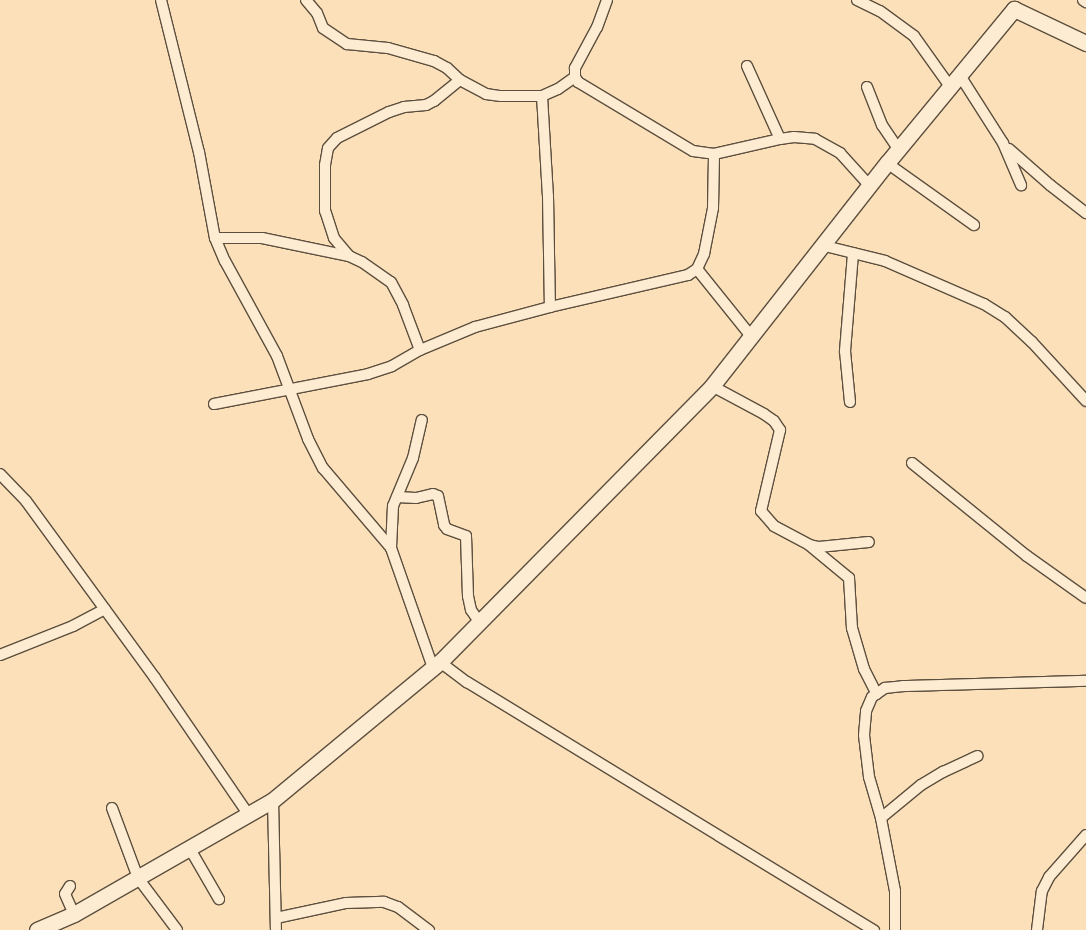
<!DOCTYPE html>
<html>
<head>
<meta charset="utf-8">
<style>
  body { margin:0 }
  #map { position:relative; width:1086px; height:930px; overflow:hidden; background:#fce0ba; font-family:"IM FELL Double Pica",serif }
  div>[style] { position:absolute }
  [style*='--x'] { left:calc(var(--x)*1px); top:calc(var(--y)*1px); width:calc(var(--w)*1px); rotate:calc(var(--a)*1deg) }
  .roads { filter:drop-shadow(1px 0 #5c4f3e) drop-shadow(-1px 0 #5c4f3e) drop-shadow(0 1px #5c4f3e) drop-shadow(0 -1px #5c4f3e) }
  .street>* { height:10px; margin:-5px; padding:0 5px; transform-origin:5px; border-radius:5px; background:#fdebd2 }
  .secondary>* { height:15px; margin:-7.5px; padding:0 7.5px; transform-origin:7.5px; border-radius:7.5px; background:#fdebd2 }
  span { translate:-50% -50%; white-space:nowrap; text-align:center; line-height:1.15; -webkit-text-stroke:4.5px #fdebd2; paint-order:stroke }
</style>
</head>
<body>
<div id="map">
  <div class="roads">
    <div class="street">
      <i style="--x:161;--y:0;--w:157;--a:76"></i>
      <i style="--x:199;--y:152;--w:87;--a:79.5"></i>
      <i style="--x:215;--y:238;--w:25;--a:67"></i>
      <i style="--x:225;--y:261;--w:108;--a:61.3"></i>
      <i style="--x:277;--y:356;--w:89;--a:69.5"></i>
      <i style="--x:308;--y:439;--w:33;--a:63"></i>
      <i style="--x:323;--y:468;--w:105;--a:49.6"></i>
      <i style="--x:391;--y:548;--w:127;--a:70.7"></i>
      <i style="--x:306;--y:0;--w:17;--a:50"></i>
      <i style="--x:317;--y:13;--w:16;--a:68"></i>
      <i style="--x:323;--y:28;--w:29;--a:34"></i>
      <i style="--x:347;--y:44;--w:41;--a:5.6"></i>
      <i style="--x:388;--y:48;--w:48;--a:15.8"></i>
      <i style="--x:434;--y:61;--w:15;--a:28"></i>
      <i style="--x:447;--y:68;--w:18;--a:43"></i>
      <i style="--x:460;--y:80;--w:30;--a:28"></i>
      <i style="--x:486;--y:94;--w:15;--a:8"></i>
      <i style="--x:501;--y:96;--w:41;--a:0"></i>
      <i style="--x:542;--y:96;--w:17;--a:-24"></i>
      <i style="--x:558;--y:89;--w:21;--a:-35"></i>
      <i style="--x:607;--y:0;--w:29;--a:110"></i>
      <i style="--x:597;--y:27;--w:47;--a:118.2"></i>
      <i style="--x:575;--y:68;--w:9;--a:90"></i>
      <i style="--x:575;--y:77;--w:6;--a:59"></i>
      <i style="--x:578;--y:82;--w:134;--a:31"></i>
      <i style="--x:693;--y:151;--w:21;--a:8"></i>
      <i style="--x:714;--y:154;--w:68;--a:-12.8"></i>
      <i style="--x:780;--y:139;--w:14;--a:-8"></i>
      <i style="--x:794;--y:137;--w:21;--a:5"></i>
      <i style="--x:815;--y:139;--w:29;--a:29"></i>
      <i style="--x:840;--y:153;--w:43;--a:47.8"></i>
      <i style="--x:857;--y:0;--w:25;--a:26"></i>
      <i style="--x:880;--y:11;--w:42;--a:36.3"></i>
      <i style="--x:914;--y:36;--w:60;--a:54.5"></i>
      <i style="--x:1083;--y:0;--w:4;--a:34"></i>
      <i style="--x:747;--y:66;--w:80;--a:65.7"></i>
      <i style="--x:959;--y:74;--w:82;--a:57.5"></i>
      <i style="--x:1003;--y:143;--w:46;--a:66.8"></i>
      <i style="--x:867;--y:87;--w:41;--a:68.5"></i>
      <i style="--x:882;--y:125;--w:29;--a:56"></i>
      <i style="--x:542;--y:96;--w:100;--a:86.6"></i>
      <i style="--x:548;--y:196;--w:111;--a:89"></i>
      <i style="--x:1009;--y:149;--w:55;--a:41.3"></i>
      <i style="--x:1050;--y:185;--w:46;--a:37.9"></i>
      <i style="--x:887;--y:163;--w:107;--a:35.5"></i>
      <i style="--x:215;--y:238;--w:47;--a:0"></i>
      <i style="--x:262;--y:238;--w:89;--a:11.7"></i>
      <i style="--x:349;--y:256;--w:14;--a:25"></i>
      <i style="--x:362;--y:262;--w:35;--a:35"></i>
      <i style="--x:391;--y:282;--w:26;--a:62"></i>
      <i style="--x:403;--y:305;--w:48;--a:69.3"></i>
      <i style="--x:821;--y:245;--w:66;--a:14"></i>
      <i style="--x:885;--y:261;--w:108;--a:23.5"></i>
      <i style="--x:984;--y:304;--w:25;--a:32"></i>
      <i style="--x:1005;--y:317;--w:37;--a:43"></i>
      <i style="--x:1032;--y:342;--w:80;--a:47.5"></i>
      <i style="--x:349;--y:256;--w:23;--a:-130"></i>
      <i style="--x:334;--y:238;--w:28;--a:-108"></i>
      <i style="--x:325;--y:211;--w:46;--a:-90"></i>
      <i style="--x:325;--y:165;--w:17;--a:-80"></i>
      <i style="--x:328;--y:148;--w:13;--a:-48"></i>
      <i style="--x:337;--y:138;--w:58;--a:-26.6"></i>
      <i style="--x:389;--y:112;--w:16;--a:-18"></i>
      <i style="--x:404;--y:107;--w:22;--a:-5"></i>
      <i style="--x:426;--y:105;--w:9;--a:-27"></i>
      <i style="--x:434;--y:101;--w:33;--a:-39"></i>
      <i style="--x:697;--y:269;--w:85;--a:51.2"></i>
      <i style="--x:712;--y:386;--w:59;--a:28.3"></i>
      <i style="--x:764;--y:414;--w:12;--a:35"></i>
      <i style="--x:774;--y:421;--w:11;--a:56"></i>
      <i style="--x:780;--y:430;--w:83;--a:103.2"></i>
      <i style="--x:761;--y:511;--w:20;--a:49"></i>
      <i style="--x:774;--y:526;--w:40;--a:28"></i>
      <i style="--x:809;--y:545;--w:52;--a:39.5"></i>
      <i style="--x:849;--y:578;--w:50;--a:86.6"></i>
      <i style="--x:852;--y:628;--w:43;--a:73.7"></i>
      <i style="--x:864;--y:669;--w:28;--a:63"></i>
      <i style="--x:850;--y:402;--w:51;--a:-95.6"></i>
      <i style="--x:845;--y:351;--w:98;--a:-85.3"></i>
      <i style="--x:214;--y:404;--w:157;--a:-11"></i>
      <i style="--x:368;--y:374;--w:25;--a:-18"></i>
      <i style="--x:392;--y:366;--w:32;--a:-30"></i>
      <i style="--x:420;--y:350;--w:60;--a:-22.7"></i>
      <i style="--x:475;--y:327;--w:78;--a:-14.9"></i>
      <i style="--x:550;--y:307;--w:142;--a:-13.1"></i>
      <i style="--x:688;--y:275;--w:11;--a:-34"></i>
      <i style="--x:697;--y:269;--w:17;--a:-65"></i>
      <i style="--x:704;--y:254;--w:47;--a:-78.9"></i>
      <i style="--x:713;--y:208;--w:54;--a:-88.9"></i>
      <i style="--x:912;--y:463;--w:148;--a:39"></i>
      <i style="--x:1027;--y:556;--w:72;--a:35.4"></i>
      <i style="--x:0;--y:474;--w:37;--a:46"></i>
      <i style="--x:26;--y:501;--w:219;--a:53.9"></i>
      <i style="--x:155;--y:678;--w:165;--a:55.6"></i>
      <i style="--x:397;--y:497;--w:19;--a:3"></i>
      <i style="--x:416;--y:498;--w:17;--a:-13"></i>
      <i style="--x:433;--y:494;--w:5;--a:22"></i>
      <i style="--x:438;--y:496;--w:30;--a:78"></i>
      <i style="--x:444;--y:525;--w:5;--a:53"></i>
      <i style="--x:447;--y:529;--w:20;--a:20"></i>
      <i style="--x:466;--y:536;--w:60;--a:88.1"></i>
      <i style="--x:468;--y:596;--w:14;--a:78"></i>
      <i style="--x:471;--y:610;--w:16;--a:55"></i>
      <i style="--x:810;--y:545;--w:9;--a:13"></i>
      <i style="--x:819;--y:547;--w:50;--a:-5.7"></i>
      <i style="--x:391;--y:548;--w:42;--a:-87.3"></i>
      <i style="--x:393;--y:506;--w:52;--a:-67.4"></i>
      <i style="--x:413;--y:458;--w:39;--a:-77"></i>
      <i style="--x:0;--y:655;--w:79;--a:-21.7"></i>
      <i style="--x:73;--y:626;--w:36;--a:-28"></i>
      <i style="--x:440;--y:662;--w:34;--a:37"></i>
      <i style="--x:467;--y:682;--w:477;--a:31.4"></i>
      <i style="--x:273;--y:800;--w:130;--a:88.7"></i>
      <i style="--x:112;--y:808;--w:75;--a:69.6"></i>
      <i style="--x:138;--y:878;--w:65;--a:53.1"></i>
      <i style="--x:881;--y:818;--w:52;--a:-39.5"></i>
      <i style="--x:921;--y:785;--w:26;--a:-31"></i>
      <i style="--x:943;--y:772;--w:38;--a:-25"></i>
      <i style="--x:190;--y:849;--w:58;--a:59.9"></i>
      <i style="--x:70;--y:886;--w:9;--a:122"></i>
      <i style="--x:65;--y:894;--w:22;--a:66"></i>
      <i style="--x:276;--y:918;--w:72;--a:-12.1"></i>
      <i style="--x:346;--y:903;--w:38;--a:-2"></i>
      <i style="--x:384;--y:902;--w:15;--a:20"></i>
      <i style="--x:398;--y:907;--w:39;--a:37"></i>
      <i style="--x:895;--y:930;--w:39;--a:-90"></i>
      <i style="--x:895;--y:891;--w:74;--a:-100.9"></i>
      <i style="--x:881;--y:818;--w:43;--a:-106.3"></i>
      <i style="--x:869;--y:777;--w:42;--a:-96.8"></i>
      <i style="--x:864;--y:735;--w:24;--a:-85"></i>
      <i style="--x:866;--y:711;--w:15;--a:-67"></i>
      <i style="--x:872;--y:697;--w:16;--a:-35"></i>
      <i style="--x:885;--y:688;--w:18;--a:-6"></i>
      <i style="--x:903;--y:686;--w:183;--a:-1.6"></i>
      <i style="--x:1037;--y:930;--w:39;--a:-83"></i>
      <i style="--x:1042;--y:891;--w:16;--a:-63"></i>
      <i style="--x:1049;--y:877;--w:56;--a:-48.6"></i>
    </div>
    <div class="secondary">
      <i style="--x:37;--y:930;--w:40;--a:-23.4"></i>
      <i style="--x:74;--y:914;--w:229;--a:-29.8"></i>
      <i style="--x:273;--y:800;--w:217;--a:-39.6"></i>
      <i style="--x:440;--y:662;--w:388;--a:-45.4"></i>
      <i style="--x:712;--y:386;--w:283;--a:-51.9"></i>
      <i style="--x:887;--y:163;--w:200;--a:-50.5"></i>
      <i style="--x:1014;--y:9;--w:80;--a:25.3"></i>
    </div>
  </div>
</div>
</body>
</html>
